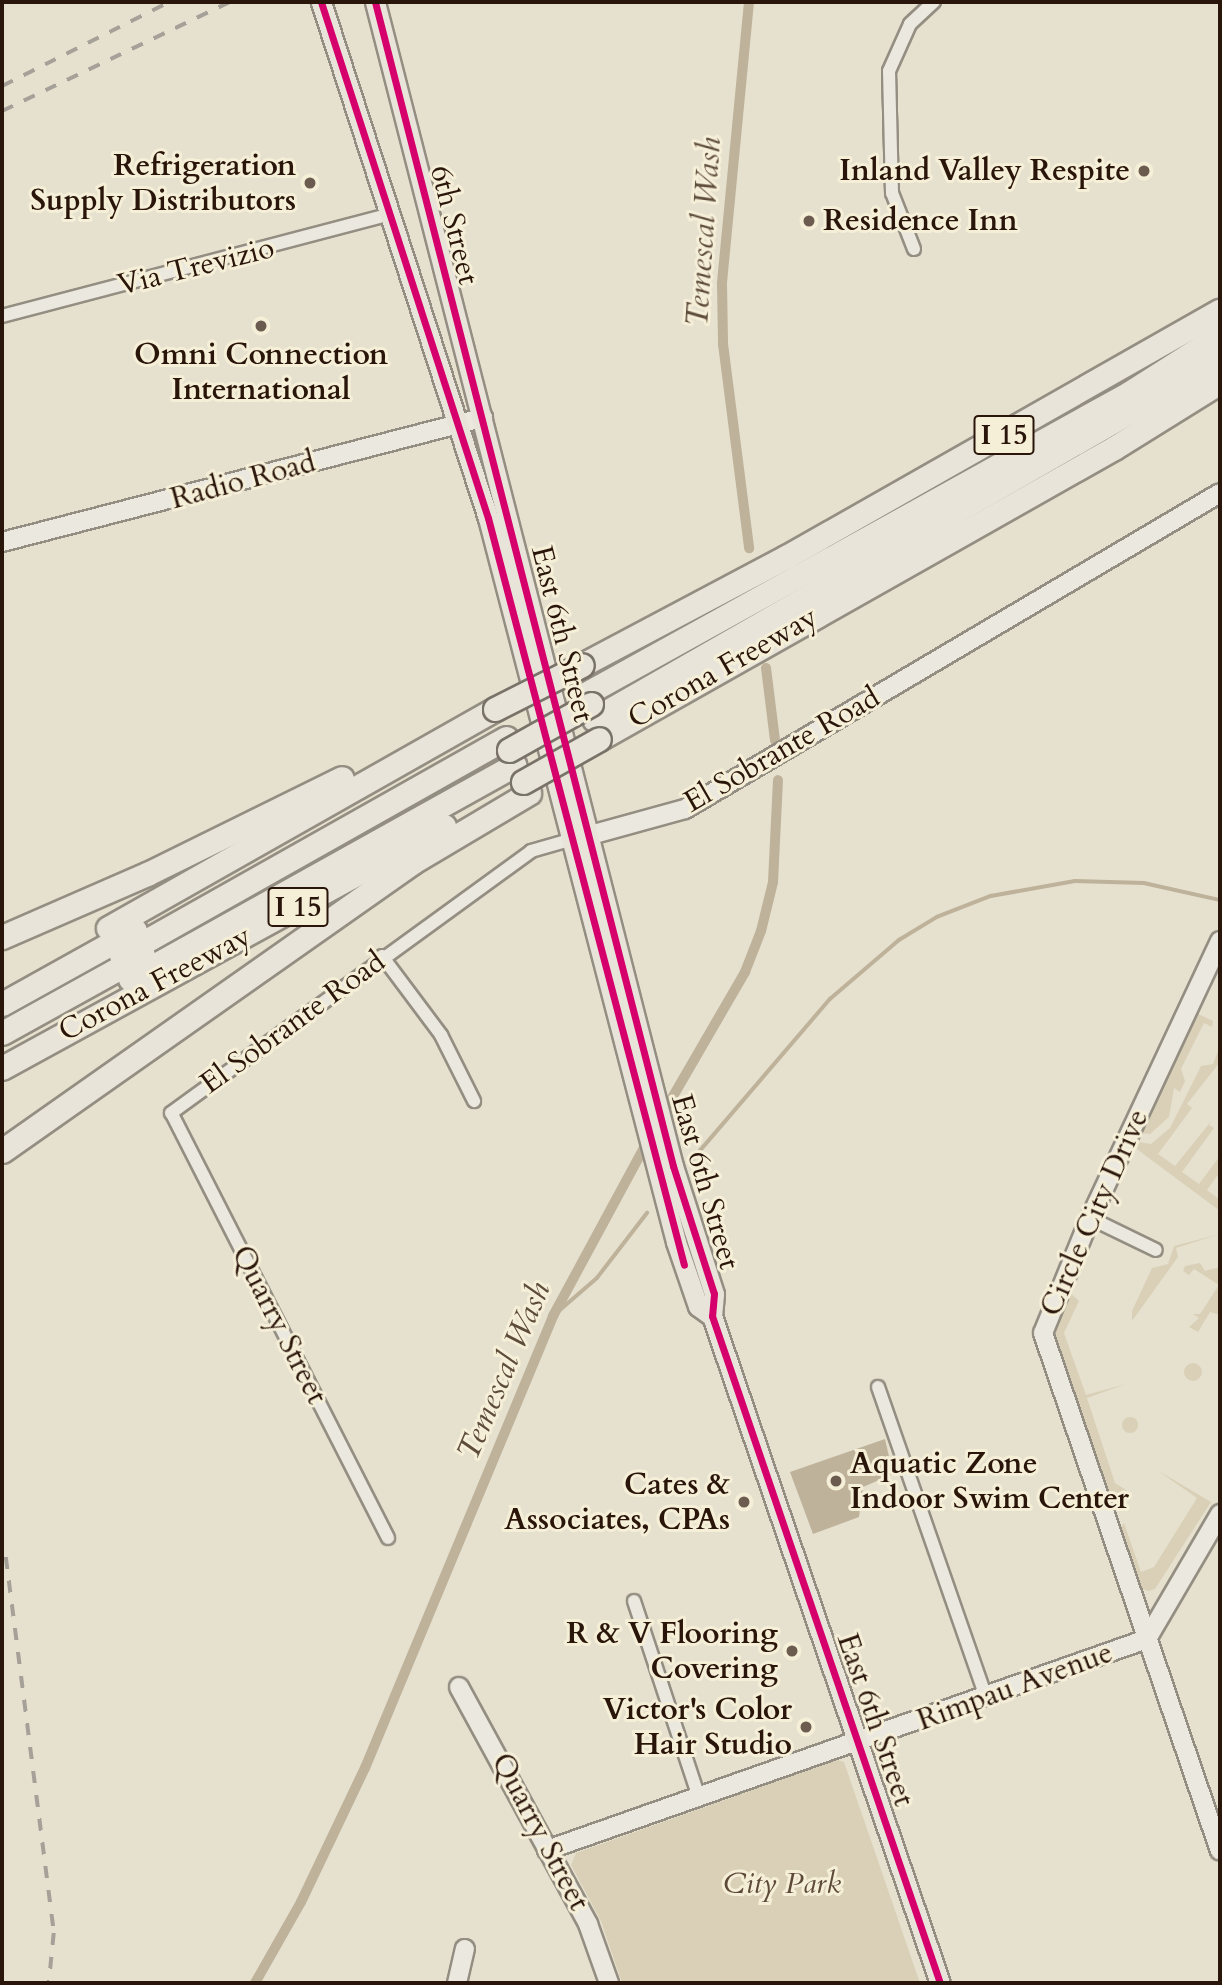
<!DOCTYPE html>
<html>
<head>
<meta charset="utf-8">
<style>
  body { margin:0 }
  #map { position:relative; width:1222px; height:1985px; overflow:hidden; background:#e6e0ce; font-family:Cardo,serif }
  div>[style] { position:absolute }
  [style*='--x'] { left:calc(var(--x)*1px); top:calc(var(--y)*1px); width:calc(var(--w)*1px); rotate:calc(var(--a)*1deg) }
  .green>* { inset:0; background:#d9d0b7 }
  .round { border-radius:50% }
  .water>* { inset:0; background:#beb29a }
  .stream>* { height:3.5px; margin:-1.75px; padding:0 1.75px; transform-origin:1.75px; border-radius:1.75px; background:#beb29a }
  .canal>* { height:10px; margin:-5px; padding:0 5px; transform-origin:5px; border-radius:5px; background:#beb29a }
  .roads { filter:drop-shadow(2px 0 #948e82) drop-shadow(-2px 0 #948e82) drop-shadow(0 2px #948e82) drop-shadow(0 -2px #948e82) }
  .street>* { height:12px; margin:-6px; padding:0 6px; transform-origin:6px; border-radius:6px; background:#ebe8df }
  .secondary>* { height:18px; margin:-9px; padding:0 9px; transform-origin:9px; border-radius:9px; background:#ebe8df }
  .primary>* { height:19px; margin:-9.5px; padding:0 9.5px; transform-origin:9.5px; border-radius:9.5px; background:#e8e4da }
  .highway>* { height:23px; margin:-11.5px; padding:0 11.5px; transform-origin:11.5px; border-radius:11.5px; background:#e8e4da }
  .rail>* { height:3.5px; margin-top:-1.75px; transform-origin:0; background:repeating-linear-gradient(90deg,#a5a199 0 12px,transparent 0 24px) }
  .bridges { filter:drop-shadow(2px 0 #797268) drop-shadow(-2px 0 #797268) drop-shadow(0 2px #797268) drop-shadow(0 -2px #797268) }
  .highway-bridge>* { height:23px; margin:-11.5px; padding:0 11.5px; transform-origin:11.5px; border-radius:11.5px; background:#e8e4da }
  .cycleway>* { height:7px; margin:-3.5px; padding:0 3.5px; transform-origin:3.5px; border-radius:3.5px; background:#d6006c }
  .dots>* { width:19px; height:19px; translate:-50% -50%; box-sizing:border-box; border:4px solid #f6efd8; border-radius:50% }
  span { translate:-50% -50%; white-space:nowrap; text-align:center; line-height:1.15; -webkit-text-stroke:6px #f6efd8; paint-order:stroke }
  .shield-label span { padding:2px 5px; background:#f6efd8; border:2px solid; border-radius:5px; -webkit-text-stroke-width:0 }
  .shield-label { font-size:28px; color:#2a150a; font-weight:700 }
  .poi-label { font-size:30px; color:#2a150a; font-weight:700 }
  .right { translate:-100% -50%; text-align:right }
  .left { translate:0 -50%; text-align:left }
  .street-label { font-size:30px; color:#2a150a }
  .park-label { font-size:30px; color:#5c4938; font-style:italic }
  .water-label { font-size:32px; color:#5e4c3b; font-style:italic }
  .frame { position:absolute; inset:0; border:4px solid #2a150a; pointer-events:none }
</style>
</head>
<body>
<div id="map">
  <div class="green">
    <i style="clip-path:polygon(1196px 1013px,1213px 1021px,1212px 1027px,1204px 1023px,1181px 1069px,1185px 1081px,1180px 1092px,1174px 1088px,1169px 1117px,1150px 1134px,1140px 1133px)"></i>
    <i style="clip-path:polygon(1220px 1046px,1220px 1062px,1187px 1104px,1192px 1108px,1158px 1154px,1175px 1166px,1212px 1120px,1209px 1125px,1214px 1128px,1182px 1172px,1199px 1184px,1220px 1156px,1220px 1172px,1207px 1190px,1220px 1200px,1220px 1211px,1134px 1147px,1138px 1142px,1151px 1144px,1170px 1128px,1201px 1066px,1213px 1064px)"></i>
    <i style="clip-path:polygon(1220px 1234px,1176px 1248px,1178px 1257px,1132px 1321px,1132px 1311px,1152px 1268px,1168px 1264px,1174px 1246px)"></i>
    <i style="clip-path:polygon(1200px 1263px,1205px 1271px,1220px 1267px,1220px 1315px,1210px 1312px,1198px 1332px,1189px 1327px,1199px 1318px,1193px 1314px,1200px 1314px,1219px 1285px,1194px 1269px,1189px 1275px,1183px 1271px,1185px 1266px)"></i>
    <i style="clip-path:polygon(1067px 1290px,1079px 1301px,1064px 1333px,1086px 1395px,1126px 1384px,1087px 1398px,1115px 1483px,1126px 1490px,1114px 1506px,1053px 1344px,1052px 1328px)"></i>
    <i class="round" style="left:1184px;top:1363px;width:18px;height:18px"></i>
    <i class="round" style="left:1122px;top:1417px;width:16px;height:16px"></i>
    <i style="clip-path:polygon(1157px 1470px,1211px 1502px,1155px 1589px,1148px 1591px,1138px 1587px,1118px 1532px,1124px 1523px,1141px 1572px,1154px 1567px,1197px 1498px)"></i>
    <i style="clip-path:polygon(837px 1760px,844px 1762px,920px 1983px,622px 1983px,601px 1921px,571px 1865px,576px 1853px)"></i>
  </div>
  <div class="water">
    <i style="clip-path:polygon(885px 1439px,893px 1474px,863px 1487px,859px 1517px,813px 1534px,790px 1472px)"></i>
  </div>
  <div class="stream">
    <i style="--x:692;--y:1160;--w:212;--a:-49.4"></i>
    <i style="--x:830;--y:999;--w:91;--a:-40.5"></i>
    <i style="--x:899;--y:940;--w:44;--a:-31.2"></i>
    <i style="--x:937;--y:917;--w:58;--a:-21.3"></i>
    <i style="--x:991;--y:896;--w:85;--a:-10.1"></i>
    <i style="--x:1075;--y:881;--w:69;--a:1.7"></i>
    <i style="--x:1144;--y:883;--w:78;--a:12.6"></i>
    <i style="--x:553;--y:1316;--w:58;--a:-40.8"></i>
    <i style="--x:597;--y:1278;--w:82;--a:-52.4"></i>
  </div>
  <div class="canal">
    <i style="--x:749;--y:2;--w:283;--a:95.5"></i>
    <i style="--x:722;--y:284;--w:60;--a:89"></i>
    <i style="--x:723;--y:344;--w:206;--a:82.7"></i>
    <i style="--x:766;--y:668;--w:73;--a:82.9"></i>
    <i style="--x:661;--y:1117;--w:168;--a:-59.9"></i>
    <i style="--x:745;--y:972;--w:44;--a:-68.7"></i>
    <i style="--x:761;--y:931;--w:50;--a:-76.2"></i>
    <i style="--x:773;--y:882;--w:102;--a:-87.2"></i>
    <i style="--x:255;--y:1983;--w:93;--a:-60.4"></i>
    <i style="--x:301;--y:1902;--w:148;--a:-64.5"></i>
    <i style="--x:365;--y:1768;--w:490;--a:-67.4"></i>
    <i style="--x:553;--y:1316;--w:200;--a:-61.6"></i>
  </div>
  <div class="roads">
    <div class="street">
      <i style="--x:914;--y:249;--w:60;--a:-111.4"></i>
      <i style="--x:892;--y:193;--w:122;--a:-91.4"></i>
      <i style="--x:889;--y:71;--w:51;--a:-65.9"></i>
      <i style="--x:910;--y:24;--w:33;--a:-43"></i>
      <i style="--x:2;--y:316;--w:401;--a:-14.7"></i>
      <i style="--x:382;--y:956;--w:99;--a:53.2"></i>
      <i style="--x:441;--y:1035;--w:74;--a:63.4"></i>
      <i style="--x:1090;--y:1218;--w:73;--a:25.9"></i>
      <i style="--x:878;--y:1387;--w:329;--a:70.8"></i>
      <i style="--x:388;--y:1538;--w:477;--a:-117"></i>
      <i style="--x:171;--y:1113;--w:445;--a:-36"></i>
      <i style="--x:531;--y:851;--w:40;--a:-16"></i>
      <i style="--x:634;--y:1601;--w:207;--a:71.7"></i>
    </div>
    <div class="secondary">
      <i style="--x:2;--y:542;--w:497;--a:-14.5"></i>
      <i style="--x:576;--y:839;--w:113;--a:-15.4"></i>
      <i style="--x:685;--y:809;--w:621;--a:-30.57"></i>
      <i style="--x:1220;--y:941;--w:306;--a:115.1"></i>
      <i style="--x:1090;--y:1218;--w:124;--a:112.2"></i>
      <i style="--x:1043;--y:1333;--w:547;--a:71.13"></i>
      <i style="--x:459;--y:1687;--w:270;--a:61.4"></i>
      <i style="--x:588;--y:1924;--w:63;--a:70.4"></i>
      <i style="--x:547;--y:1850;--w:636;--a:-19.38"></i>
      <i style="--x:1147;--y:1639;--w:145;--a:-59.7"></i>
      <i style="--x:457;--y:1983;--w:35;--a:-77"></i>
    </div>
    <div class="primary">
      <i style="--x:321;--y:2;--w:542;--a:72.07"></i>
      <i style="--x:488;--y:518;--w:748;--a:75.44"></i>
      <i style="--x:676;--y:1242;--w:68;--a:71"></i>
      <i style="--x:698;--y:1306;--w:17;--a:36"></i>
      <i style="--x:375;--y:2;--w:1202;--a:75.64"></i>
      <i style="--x:673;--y:1166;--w:134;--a:72.2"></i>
      <i style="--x:714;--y:1294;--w:22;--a:95"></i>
      <i style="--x:712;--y:1316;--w:705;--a:71.13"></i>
    </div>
    <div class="highway">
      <i style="--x:582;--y:665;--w:231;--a:-27.9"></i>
      <i style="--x:786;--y:557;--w:499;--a:-29.6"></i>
      <i style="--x:587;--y:693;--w:619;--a:-28.96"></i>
      <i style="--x:1129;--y:393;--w:108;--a:-32.5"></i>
      <i style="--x:594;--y:719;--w:722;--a:-29.83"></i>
      <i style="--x:599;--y:739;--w:592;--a:-29.47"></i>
      <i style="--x:1114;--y:448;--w:125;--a:-31.9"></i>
      <i style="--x:108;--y:928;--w:445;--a:-29.5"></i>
      <i style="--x:2;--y:937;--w:158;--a:-23.5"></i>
      <i style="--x:147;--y:874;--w:217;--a:-26.2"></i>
      <i style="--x:121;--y:955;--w:442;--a:-29.4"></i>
      <i style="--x:130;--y:979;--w:440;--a:-29.1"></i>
      <i style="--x:2;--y:1004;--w:152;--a:-29.1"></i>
      <i style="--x:2;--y:1033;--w:161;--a:-29"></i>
      <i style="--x:2;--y:1068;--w:504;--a:-28.7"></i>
      <i style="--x:2;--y:1151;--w:502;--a:-35.11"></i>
      <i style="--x:413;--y:862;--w:135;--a:-30.7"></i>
    </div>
  </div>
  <div class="rail">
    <i style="--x:2;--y:86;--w:187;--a:-26.7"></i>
    <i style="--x:2;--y:111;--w:252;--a:-25.6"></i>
    <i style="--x:6;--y:1557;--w:379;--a:82.7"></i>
    <i style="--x:54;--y:1933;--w:50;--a:95.7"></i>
  </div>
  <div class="bridges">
    <div class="highway-bridge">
      <i style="--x:495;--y:709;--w:97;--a:-26.8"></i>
      <i style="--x:509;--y:750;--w:94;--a:-29.3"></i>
      <i style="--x:523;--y:782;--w:87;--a:-29.5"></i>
    </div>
  </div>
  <div class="cycleway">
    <i style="--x:321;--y:2;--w:542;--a:72.07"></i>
    <i style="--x:488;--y:518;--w:772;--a:75.3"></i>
    <i style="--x:375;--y:2;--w:1202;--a:75.64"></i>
    <i style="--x:673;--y:1166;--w:134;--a:72.2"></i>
    <i style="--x:714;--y:1294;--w:22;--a:95"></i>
    <i style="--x:712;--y:1316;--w:705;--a:71.13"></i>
  </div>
  <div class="dots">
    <i style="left:1144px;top:171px;background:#6c5c4f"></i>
    <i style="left:310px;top:183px;background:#6c5c4f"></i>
    <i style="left:809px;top:221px;background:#6c5c4f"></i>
    <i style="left:261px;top:326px;background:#6c5c4f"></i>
    <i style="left:836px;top:1481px;background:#6c5c4f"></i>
    <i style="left:744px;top:1502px;background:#6c5c4f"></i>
    <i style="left:792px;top:1651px;background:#6c5c4f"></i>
    <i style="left:806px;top:1727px;background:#6c5c4f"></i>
  </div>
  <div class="shield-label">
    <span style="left:1004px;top:435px">I 15</span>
    <span style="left:298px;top:907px">I 15</span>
  </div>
  <div class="poi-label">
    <span class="right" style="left:296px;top:183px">Refrigeration<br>Supply Distributors</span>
    <span class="right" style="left:1130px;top:171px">Inland Valley Respite</span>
    <span class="left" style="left:823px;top:221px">Residence Inn</span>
    <span style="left:261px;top:372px">Omni Connection<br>International</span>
    <span class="left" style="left:850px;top:1481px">Aquatic Zone<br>Indoor Swim Center</span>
    <span class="right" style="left:730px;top:1502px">Cates &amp;<br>Associates, CPAs</span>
    <span class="right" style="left:778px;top:1651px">R &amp; V Flooring<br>Covering</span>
    <span class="right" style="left:792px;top:1727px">Victor's Color<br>Hair Studio</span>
  </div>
  <div class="street-label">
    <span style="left:454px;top:225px;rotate:76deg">6th Street</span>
    <span style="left:196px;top:267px;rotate:-14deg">Via Trevizio</span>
    <span style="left:243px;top:481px;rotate:-15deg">Radio Road</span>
    <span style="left:562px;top:634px;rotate:76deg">East 6th Street</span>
    <span style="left:723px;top:668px;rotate:-30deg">Corona Freeway</span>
    <span style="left:782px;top:750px;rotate:-30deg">El Sobrante Road</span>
    <span style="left:155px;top:984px;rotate:-28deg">Corona Freeway</span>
    <span style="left:293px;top:1023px;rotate:-36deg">El Sobrante Road</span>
    <span style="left:705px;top:1182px;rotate:74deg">East 6th Street</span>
    <span style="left:1095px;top:1213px;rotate:-66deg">Circle City Drive</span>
    <span style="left:279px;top:1325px;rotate:63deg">Quarry Street</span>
    <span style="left:1015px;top:1687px;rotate:-20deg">Rimpau Avenue</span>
    <span style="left:875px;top:1720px;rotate:71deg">East 6th Street</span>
    <span style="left:540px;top:1832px;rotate:62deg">Quarry Street</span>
  </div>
  <div class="park-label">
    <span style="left:782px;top:1884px">City Park</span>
  </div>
  <div class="water-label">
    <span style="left:704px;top:232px;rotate:-86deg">Temescal Wash</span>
    <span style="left:504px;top:1371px;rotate:-67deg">Temescal Wash</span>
  </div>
  <div class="frame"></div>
</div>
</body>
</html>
